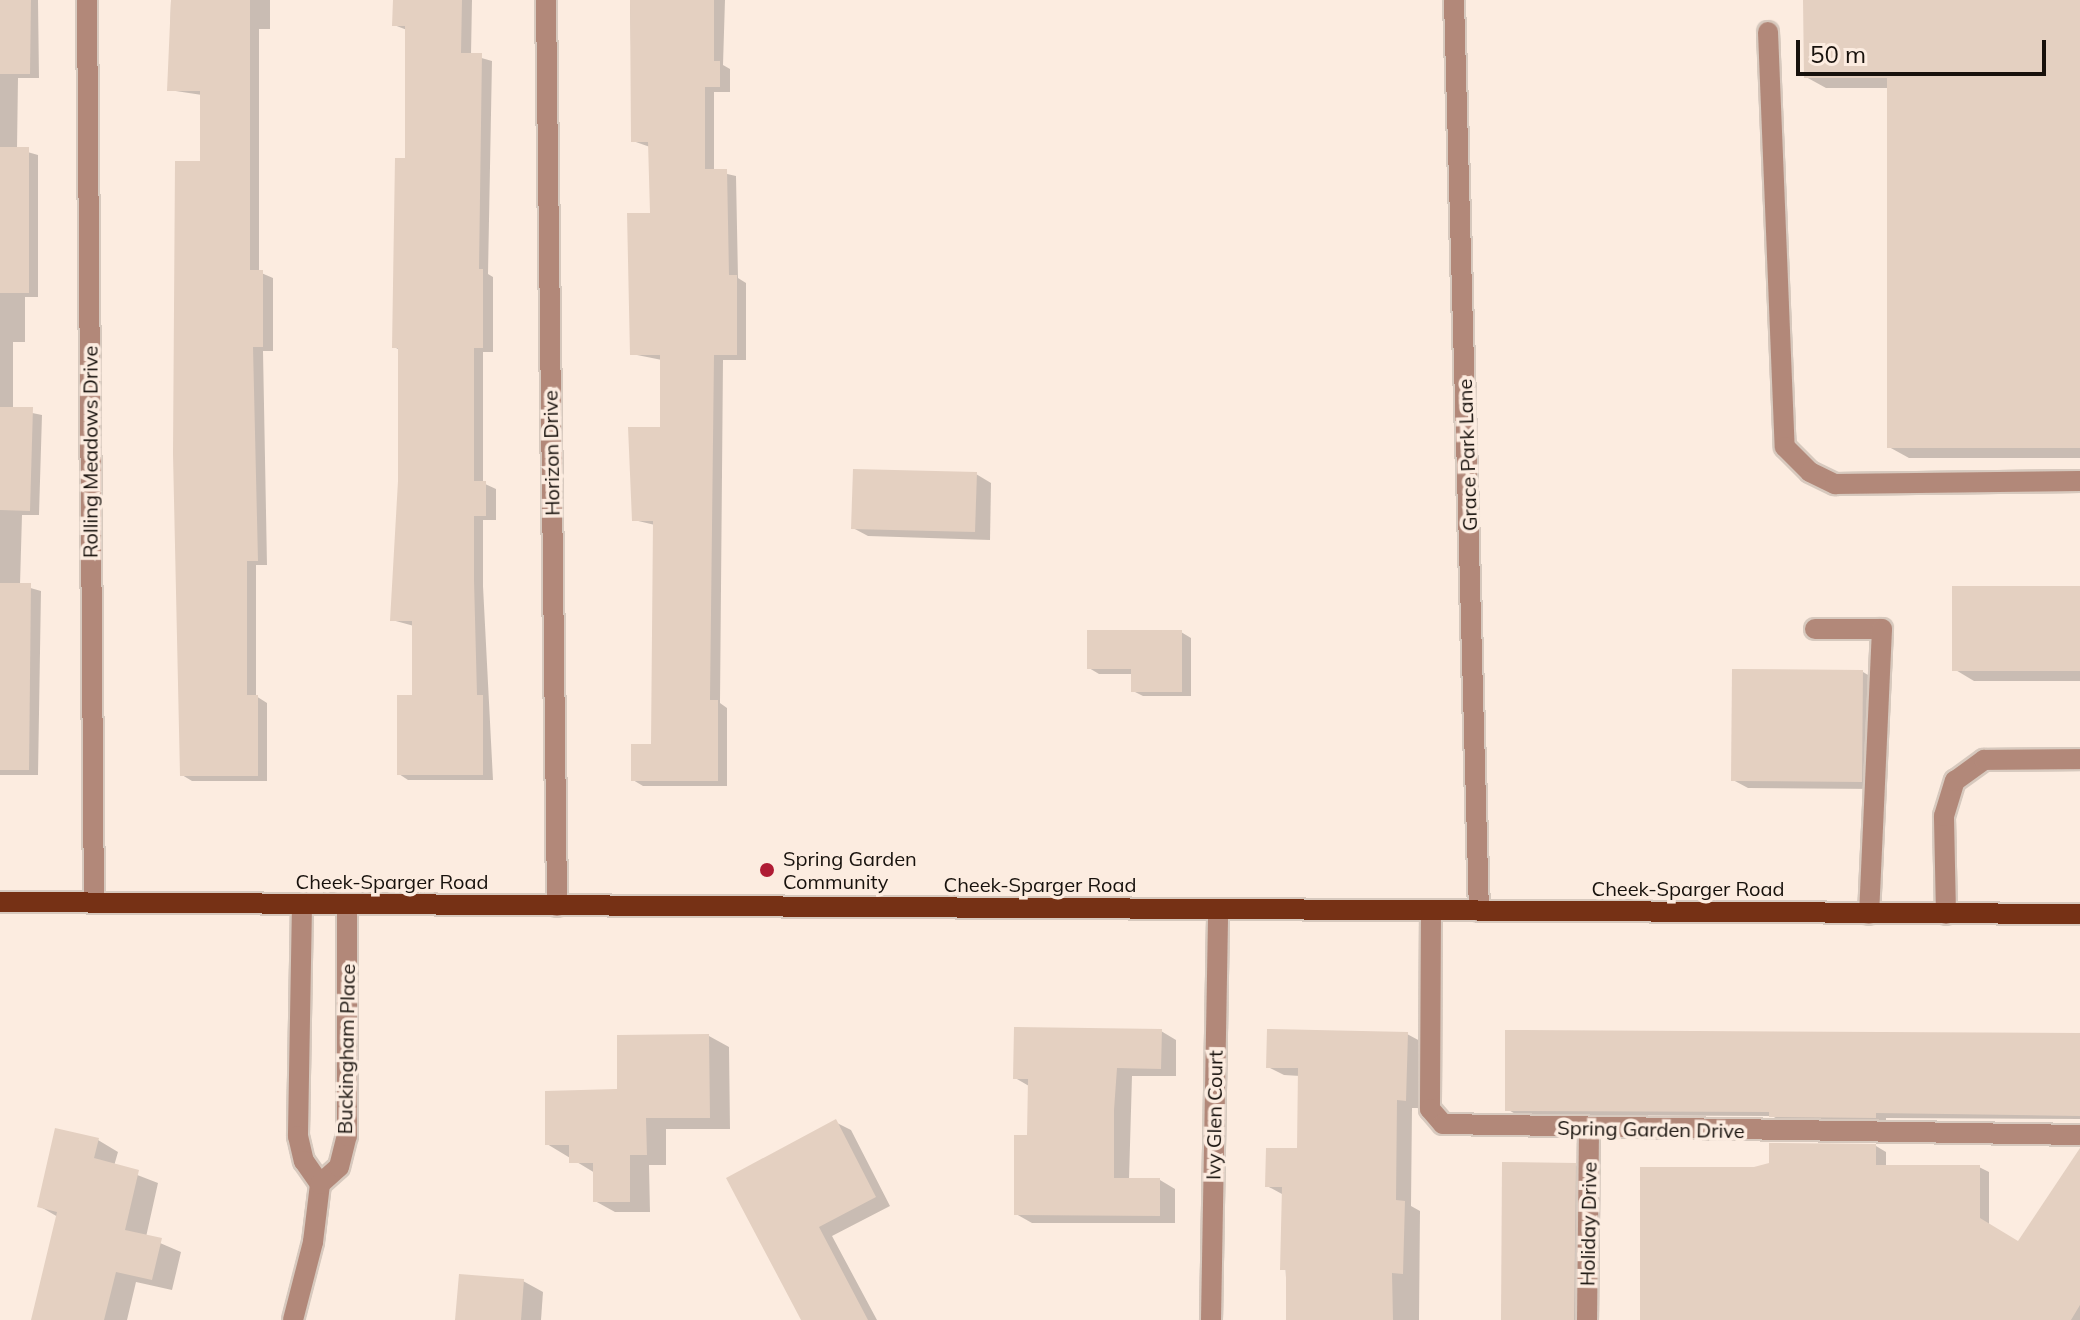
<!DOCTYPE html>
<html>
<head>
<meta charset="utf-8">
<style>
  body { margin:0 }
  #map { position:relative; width:2080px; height:1320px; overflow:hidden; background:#fcece0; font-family:Mulish,sans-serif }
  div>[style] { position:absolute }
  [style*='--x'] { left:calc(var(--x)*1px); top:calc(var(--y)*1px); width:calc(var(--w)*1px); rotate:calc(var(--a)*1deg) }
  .shadow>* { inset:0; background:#0003 }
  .building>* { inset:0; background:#e4d0c1 }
  .roads { filter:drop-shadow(2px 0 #d7c9be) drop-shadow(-2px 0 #d7c9be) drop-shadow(0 2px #d7c9be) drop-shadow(0 -2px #d7c9be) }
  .minor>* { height:20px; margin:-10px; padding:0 10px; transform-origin:10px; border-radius:10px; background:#b28879 }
  .major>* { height:20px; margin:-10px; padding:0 10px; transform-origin:10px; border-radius:10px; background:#763115 }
  .dots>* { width:22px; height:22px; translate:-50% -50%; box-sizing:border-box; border:4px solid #fcece0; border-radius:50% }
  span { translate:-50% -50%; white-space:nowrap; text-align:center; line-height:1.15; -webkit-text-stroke:7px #fcece0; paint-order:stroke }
  .street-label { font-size:20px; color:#17110c }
  .poi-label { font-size:20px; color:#17110c }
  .left { translate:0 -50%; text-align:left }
  .scale { position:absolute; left:1796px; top:40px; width:250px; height:36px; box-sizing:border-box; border:4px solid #17110c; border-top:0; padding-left:10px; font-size:24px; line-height:28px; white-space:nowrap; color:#17110c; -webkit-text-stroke:6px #fcece0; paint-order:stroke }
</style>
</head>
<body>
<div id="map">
  <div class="shadow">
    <i style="clip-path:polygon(0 0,38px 0,39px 78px,18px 78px,17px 149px,38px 155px,38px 297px,25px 297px,25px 342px,13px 342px,13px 409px,42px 415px,39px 515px,22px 515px,20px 585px,41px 591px,38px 775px,0 775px)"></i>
    <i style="clip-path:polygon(171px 0,270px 0,270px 29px,259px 29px,259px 272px,273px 278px,273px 351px,263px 351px,267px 565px,256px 565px,256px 696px,267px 703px,267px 781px,192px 781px,182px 775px,202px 95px,169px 90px)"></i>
    <i style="clip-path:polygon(395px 0,472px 0,471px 55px,492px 61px,488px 274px,493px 277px,493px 352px,483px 352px,483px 483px,496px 489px,496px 520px,483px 520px,483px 586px,493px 780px,408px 780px,399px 774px,414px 697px,414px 626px,392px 620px,400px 481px,400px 350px,394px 347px,407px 160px,407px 30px,394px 25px)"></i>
    <i style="clip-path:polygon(630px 0,725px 0,723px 65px,730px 69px,730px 92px,714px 92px,714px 171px,736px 176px,738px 278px,746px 283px,746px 360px,723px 360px,720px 703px,727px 708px,727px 786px,643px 786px,633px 780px,653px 746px,655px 525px,634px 520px,662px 429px,662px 360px,632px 354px,652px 215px,650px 147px,633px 141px)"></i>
    <i style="clip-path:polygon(1805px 0,2080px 0,2080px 458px,1909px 458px,1889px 447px,1889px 88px,1826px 88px,1806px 77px)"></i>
    <i style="clip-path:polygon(976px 474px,991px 483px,990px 540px,868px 536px,853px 528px)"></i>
    <i style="clip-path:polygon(2080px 588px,2080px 681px,1974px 681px,1954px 669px)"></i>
    <i style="clip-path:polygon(1181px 632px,1191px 638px,1191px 696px,1143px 696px,1133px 691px,1133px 674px,1099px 674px,1089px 668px)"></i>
    <i style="clip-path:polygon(1863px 672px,1878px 681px,1877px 789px,1748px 788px,1733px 780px)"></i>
    <i style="clip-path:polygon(1161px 1031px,1176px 1040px,1176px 1076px,1132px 1076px,1129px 1180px,1160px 1180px,1175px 1189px,1175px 1223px,1032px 1223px,1016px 1214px,1029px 1137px,1029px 1086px,1015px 1078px)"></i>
    <i style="clip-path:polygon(1407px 1034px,1422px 1042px,1421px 1108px,1412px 1108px,1411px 1206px,1420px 1211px,1419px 1320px,1288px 1320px,1282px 1194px,1267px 1186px,1299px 1150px,1300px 1076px,1284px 1075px,1268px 1067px)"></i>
    <i style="clip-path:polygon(2080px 1034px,2080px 1119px,1886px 1118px,1886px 1123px,1781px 1121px,1772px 1116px,1517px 1115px,1507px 1109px)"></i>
    <i style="clip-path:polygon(709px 1036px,729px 1047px,730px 1129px,666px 1129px,666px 1165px,649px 1165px,650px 1212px,615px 1212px,595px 1201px,595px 1173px,547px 1144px)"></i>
    <i style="clip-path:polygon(835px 1122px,851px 1130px,890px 1206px,832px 1236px,877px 1320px,803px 1320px)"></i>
    <i style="clip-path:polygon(98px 1140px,118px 1152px,114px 1166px,158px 1183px,146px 1237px,181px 1252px,172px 1290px,136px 1282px,127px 1320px,40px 1320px,58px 1217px,39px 1206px)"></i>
    <i style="clip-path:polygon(1876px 1146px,1886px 1152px,1886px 1167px,1979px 1167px,1989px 1172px,1989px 1226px,2019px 1244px,2080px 1151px,2080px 1320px,1642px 1320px,1754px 1169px)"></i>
    <i style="clip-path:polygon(1575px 1165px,1585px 1170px,1583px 1320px,1503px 1320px)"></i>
    <i style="clip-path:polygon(523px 1281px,543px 1292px,541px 1320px,457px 1320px)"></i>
  </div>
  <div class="building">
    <i style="clip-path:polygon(0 0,31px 0,30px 74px,0 74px)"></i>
    <i style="clip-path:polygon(171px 0,250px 0,250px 270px,263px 270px,263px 347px,253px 347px,258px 561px,247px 561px,247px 695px,258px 695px,258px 776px,180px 776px,173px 454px,175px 161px,200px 161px,200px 91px,167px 91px)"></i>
    <i style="clip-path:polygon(393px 0,462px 0,461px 53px,482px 53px,479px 269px,483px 269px,483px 348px,474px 348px,474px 481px,486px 481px,486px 516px,474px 516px,474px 580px,477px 695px,483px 695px,483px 775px,397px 775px,397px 695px,412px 695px,412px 621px,390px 621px,398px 481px,398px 348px,392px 348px,395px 158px,405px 158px,405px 26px,392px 26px)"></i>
    <i style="clip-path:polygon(630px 0,714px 0,714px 61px,720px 61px,720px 87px,705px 87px,705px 169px,727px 169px,729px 275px,737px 275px,737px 355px,714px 355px,710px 700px,718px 700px,718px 781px,631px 781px,631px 744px,651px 744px,653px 521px,632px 521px,628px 427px,660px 427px,660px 355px,630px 355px,627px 213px,650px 213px,648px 142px,631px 142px)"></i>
    <i style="clip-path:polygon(1803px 0,2080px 0,2080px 448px,1887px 448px,1887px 78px,1804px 78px)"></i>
    <i style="clip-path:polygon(0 147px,29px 147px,29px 293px,0 293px)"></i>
    <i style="clip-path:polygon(0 407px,33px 407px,30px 511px,0 510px)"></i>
    <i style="clip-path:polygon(853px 469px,977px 472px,975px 532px,851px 529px)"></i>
    <i style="clip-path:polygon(0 583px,31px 583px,29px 770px,0 770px)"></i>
    <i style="clip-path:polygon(1952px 586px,2080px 586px,2080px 671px,1952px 671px)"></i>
    <i style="clip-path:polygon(1087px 630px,1182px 630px,1182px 692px,1131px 692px,1131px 669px,1087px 669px)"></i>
    <i style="clip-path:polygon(1732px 669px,1863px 670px,1862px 782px,1731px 781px)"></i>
    <i style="clip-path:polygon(1014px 1027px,1162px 1029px,1161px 1069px,1117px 1068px,1114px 1110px,1114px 1178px,1160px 1178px,1160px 1216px,1014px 1215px,1014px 1135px,1027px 1135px,1028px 1079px,1013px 1079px)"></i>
    <i style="clip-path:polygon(1267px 1029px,1408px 1032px,1406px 1101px,1397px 1100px,1396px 1200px,1405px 1201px,1403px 1274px,1392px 1273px,1393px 1320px,1286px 1320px,1286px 1270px,1280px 1270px,1282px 1187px,1265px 1187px,1266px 1148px,1297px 1148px,1298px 1068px,1266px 1068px)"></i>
    <i style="clip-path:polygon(1505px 1030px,2080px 1033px,2080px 1116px,1876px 1113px,1876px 1118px,1769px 1117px,1769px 1112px,1505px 1111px)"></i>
    <i style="clip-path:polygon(709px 1034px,710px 1118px,646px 1118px,647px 1155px,630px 1155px,630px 1202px,593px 1202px,593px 1163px,569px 1163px,569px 1145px,545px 1145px,545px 1091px,617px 1089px,617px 1035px)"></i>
    <i style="clip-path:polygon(836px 1119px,876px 1197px,819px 1227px,868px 1320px,801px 1320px,726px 1178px)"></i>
    <i style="clip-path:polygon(55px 1128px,99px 1138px,94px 1158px,139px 1170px,125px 1230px,162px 1238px,152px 1280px,116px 1272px,104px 1320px,31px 1320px,57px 1212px,37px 1207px)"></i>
    <i style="clip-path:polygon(1769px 1143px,1876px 1144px,1876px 1165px,1980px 1165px,1980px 1218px,2018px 1241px,2080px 1148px,2080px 1305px,2071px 1320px,1640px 1320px,1640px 1167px,1754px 1167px,1769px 1163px)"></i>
    <i style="clip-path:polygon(1502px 1162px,1576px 1163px,1574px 1320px,1501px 1320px)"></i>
    <i style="clip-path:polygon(459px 1274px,524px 1279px,521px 1320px,455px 1320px)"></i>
  </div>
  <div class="roads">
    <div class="minor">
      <i style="--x:87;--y:0;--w:903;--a:89.56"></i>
      <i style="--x:546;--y:0;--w:906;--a:89.3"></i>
      <i style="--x:1454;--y:0;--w:911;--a:88.43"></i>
      <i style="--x:1768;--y:32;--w:415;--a:87.7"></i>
      <i style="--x:1785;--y:447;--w:35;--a:45"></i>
      <i style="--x:1810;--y:472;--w:28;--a:26"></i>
      <i style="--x:1835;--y:484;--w:245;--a:-0.7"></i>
      <i style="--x:1815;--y:629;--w:67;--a:0"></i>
      <i style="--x:1882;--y:629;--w:285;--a:92.6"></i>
      <i style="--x:302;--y:904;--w:232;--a:91"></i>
      <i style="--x:298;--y:1136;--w:26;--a:77"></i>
      <i style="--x:304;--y:1161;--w:28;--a:55"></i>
      <i style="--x:1431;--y:911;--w:198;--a:90.3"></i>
      <i style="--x:1430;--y:1109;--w:20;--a:49"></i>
      <i style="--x:1443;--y:1124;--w:637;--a:0.99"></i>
      <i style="--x:1946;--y:914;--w:98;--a:-91.2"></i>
      <i style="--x:1944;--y:816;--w:37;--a:-73"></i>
      <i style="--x:1955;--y:781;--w:36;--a:-36"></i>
      <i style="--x:1984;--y:760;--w:96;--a:-0.6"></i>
      <i style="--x:293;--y:1320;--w:81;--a:-75.6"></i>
      <i style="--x:313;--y:1242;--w:58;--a:-83.1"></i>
      <i style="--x:320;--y:1184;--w:25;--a:-42"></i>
      <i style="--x:339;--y:1167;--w:32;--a:-76"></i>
      <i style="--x:347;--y:1136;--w:231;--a:-90"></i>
      <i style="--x:1211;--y:1320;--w:410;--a:-89"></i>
      <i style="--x:1587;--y:1320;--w:192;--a:-89.4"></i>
    </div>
    <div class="major">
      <i style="--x:0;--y:902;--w:2080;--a:0.33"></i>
    </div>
  </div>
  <div class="dots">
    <i style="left:767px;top:870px;background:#af1b34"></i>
  </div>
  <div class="street-label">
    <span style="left:90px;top:452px;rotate:-90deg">Rolling Meadows Drive</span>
    <span style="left:551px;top:453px;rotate:-91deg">Horizon Drive</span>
    <span style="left:1467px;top:455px;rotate:-92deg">Grace Park Lane</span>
    <span style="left:392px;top:881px">Cheek-Sparger Road</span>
    <span style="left:1040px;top:884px">Cheek-Sparger Road</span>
    <span style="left:1688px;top:888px">Cheek-Sparger Road</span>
    <span style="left:346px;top:1049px;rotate:-89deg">Buckingham Place</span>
    <span style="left:1214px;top:1115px;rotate:-89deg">Ivy Glen Court</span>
    <span style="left:1651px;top:1129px;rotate:1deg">Spring Garden Drive</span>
    <span style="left:1588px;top:1224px;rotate:-89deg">Holiday Drive</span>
  </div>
  <div class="poi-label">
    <span class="left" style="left:783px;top:870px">Spring Garden<br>Community</span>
  </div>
  <div class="scale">50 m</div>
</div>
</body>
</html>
